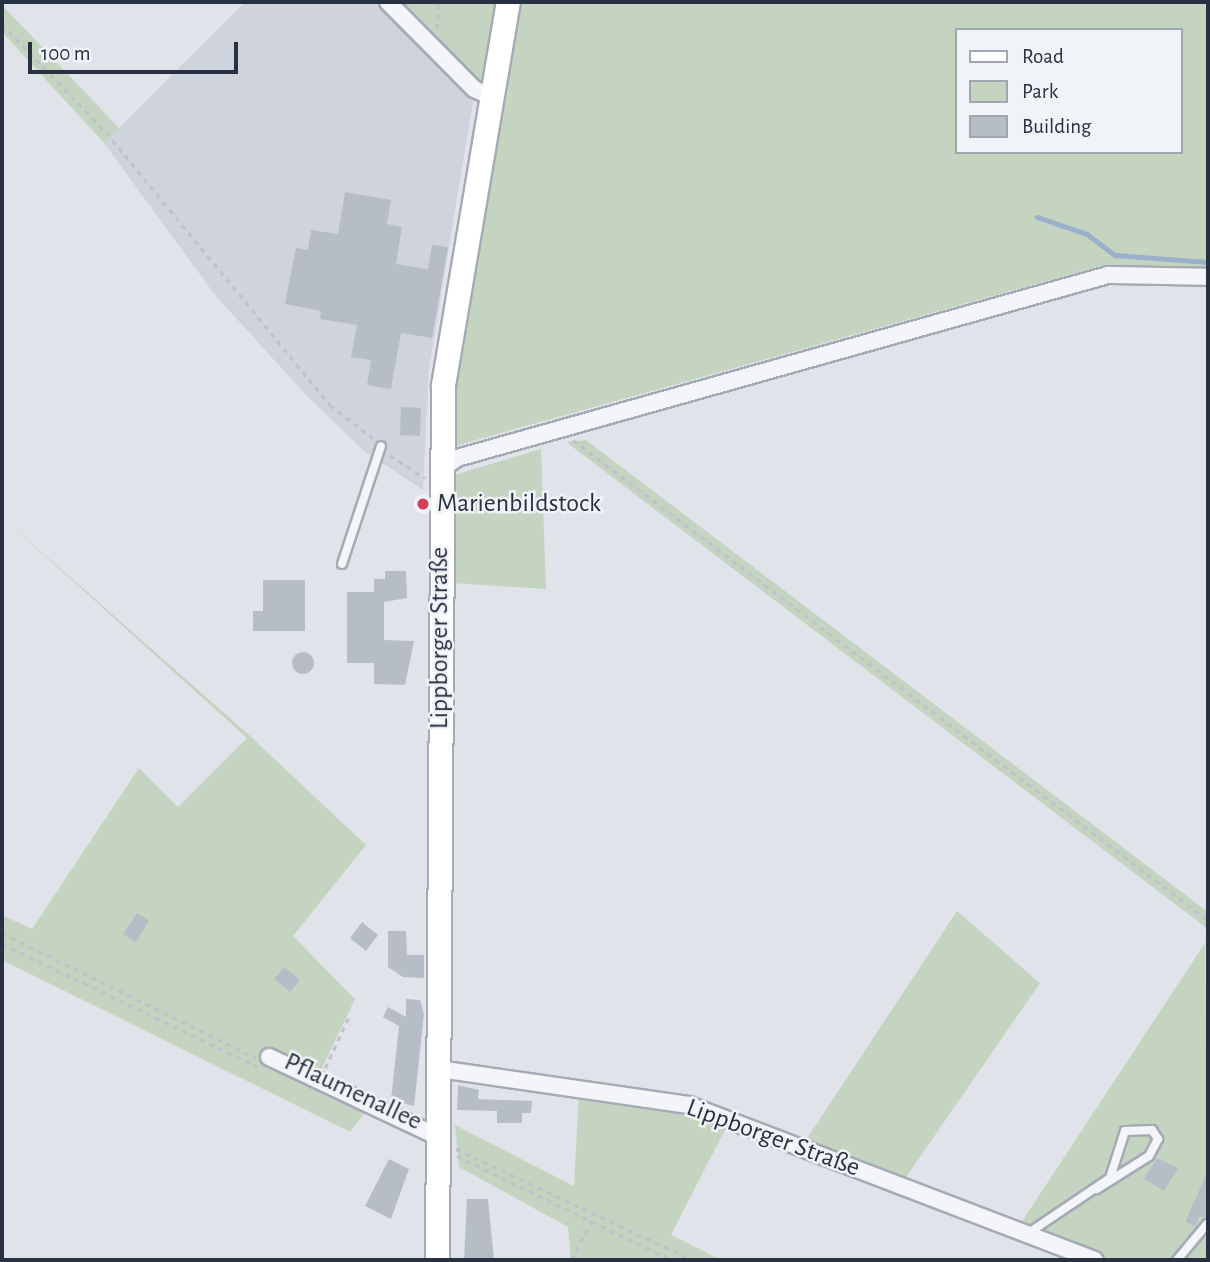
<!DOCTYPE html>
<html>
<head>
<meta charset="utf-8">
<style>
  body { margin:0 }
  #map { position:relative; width:1210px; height:1262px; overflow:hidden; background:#e0e4ea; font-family:"Alegreya Sans",sans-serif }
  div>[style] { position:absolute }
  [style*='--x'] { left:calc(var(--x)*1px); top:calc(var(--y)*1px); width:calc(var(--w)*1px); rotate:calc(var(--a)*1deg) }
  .built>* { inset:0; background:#ced3dc }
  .green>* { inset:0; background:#c5d4c1 }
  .stream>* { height:4.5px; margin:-2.25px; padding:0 2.25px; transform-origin:2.25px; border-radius:2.25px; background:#9ab1cb }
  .building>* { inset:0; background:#b7bdc7 }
  .round { border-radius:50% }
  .path>* { height:2.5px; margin-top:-1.25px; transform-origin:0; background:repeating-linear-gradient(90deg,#bec2c9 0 5px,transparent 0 10px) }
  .roads { filter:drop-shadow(2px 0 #a5abb4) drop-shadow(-2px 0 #a5abb4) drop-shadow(0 2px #a5abb4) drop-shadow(0 -2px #a5abb4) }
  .lane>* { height:8px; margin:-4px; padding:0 4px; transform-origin:4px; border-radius:4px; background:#f3f5f8 }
  .street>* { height:16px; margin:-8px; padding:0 8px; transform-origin:8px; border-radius:8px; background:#f3f5f8 }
  .secondary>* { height:23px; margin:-11.5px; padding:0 11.5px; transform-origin:11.5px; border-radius:11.5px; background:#fff }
  .dots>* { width:19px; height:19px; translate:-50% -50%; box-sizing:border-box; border:4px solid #f0f3f7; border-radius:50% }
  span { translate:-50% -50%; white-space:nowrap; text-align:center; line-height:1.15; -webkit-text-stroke:5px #f0f3f7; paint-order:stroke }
  .poi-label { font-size:26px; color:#283142 }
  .left { translate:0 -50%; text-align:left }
  .street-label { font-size:26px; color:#283142 }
  .frame { position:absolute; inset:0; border:4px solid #283142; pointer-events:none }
  .legend { position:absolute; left:955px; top:28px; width:228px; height:126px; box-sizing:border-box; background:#f0f3f7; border:2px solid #a0a5af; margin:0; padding:9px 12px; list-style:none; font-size:21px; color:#283142 }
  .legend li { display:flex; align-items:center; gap:14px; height:35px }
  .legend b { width:35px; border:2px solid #a0a5af }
  .scale { position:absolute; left:28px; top:42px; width:210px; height:32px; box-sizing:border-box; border:4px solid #283142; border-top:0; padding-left:9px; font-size:21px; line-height:24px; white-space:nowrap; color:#283142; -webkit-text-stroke:5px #f0f3f7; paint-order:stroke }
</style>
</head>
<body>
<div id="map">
  <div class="built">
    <i style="clip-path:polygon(245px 2px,375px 2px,473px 101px,429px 369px,423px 490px,364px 451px,306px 395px,215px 295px,104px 143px)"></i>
  </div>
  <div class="green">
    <i style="clip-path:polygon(evenodd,397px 2px,1208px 2px,1208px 278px,1107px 264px,451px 447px,466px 294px,508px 91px,471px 77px,397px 2px,956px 30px,1180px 30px,1180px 152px,956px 152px,956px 30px)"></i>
    <i style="clip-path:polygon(2px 5px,120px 129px,104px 143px,2px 32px)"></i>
    <i style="clip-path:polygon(586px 440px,1208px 912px,1208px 929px,566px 442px)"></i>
    <i style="clip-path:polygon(541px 449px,546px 589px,451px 583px,451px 476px)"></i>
    <i style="clip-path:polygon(2px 517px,249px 735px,366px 845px,293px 936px,355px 999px,320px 1072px,375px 1100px,350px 1132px,2px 960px,2px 915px,32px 929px,139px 768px,178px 807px,247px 738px)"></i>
    <i style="clip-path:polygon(957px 911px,1040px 983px,902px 1183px,804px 1143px)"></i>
    <i style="clip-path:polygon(1205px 943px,1208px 1260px,1102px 1260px,1017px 1229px)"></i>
    <i style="clip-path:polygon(579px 1091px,688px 1107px,728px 1124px,671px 1235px,721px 1260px,571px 1260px,568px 1227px,459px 1167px,455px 1125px,574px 1186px)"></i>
  </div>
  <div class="stream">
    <i style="--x:1037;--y:217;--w:53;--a:18.8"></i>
    <i style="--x:1087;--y:234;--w:35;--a:37"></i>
    <i style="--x:1115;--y:255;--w:93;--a:4.3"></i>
  </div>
  <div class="building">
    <i style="clip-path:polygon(345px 192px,391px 200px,387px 224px,402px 227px,396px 264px,428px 269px,432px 245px,448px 247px,432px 338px,401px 333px,391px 389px,367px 385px,371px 360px,351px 357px,357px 325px,320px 319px,321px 311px,285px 304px,296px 248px,308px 250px,311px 230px,338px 234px)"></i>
    <i style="clip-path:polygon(401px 407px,421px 408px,420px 436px,400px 435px)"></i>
    <i style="clip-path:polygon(385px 571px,406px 571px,407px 598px,384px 602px,384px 640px,414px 641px,405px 685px,374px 684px,374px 663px,347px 663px,347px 592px,374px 592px,374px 579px,385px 579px)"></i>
    <i style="clip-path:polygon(263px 580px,305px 580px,305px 631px,253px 631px,253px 611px,263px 611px)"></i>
    <i class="round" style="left:292px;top:652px;width:22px;height:22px"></i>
    <i style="clip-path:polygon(137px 913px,149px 921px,136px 942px,123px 934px)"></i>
    <i style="clip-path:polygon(362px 922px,378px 935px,366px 951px,350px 938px)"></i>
    <i style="clip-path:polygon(388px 931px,406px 931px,407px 955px,424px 955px,424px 978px,403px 977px,388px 967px)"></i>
    <i style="clip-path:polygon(284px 967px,300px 980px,290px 992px,274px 979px)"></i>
    <i style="clip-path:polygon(406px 999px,420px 1000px,424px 1014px,414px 1106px,391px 1100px,399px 1026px,383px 1017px,388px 1007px,406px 1017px)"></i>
    <i style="clip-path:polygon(458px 1085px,479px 1090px,478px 1099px,532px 1101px,531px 1113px,522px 1113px,522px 1123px,497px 1123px,497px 1111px,457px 1110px)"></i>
    <i style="clip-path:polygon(1157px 1158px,1178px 1168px,1164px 1191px,1144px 1179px)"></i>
    <i style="clip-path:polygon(389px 1159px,409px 1169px,391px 1219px,365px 1206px)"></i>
    <i style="clip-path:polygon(1208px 1171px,1208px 1218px,1200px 1216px,1195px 1226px,1185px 1222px)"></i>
    <i style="clip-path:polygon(467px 1199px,488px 1199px,494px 1260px,464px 1260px)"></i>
  </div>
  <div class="path">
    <i style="--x:2;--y:24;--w:150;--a:46.1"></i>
    <i style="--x:106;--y:132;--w:353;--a:50.6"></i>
    <i style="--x:330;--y:405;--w:54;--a:37.5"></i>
    <i style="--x:437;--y:29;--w:27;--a:-88"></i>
    <i style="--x:573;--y:440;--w:796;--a:37.09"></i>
    <i style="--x:390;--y:455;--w:42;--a:33.3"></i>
    <i style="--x:2;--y:933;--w:283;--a:26.2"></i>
    <i style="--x:2;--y:944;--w:283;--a:25.6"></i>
    <i style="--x:325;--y:1068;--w:57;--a:-65.2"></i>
    <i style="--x:456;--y:1149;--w:262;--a:25.1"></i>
    <i style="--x:457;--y:1156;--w:238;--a:25.9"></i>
    <i style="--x:571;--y:1260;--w:52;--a:-62.4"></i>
  </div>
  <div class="roads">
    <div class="lane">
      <i style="--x:342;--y:564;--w:124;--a:-71.7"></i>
      <i style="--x:1027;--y:1234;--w:100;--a:-34"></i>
      <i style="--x:1110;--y:1178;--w:49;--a:-72.3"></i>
      <i style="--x:1125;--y:1131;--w:27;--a:-2"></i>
      <i style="--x:1152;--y:1130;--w:11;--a:56"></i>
      <i style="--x:1158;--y:1139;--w:19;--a:118"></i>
      <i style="--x:1149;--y:1156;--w:62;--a:147.6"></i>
      <i style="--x:1177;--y:1260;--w:47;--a:-50.2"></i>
    </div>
    <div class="street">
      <i style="--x:388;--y:2;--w:122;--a:45.3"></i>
      <i style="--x:474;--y:89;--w:20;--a:24"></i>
      <i style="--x:440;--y:470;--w:21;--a:-35"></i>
      <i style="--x:457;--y:458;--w:676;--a:-15.7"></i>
      <i style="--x:1108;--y:275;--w:100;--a:1.1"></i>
      <i style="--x:269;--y:1057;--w:187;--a:25.3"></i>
      <i style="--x:439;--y:1069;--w:253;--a:8.2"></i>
      <i style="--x:689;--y:1105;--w:434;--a:20.9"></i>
    </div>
    <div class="secondary">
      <i style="--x:437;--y:1260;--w:875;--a:-89.61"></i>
      <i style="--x:443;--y:385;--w:388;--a:-80.4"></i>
    </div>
  </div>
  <div class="dots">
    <i style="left:423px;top:504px;background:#d44053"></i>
  </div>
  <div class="poi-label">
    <span class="left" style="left:437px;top:504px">Marienbildstock</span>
  </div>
  <div class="street-label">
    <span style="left:440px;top:638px;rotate:-90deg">Lippborger Straße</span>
    <span style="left:353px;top:1092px;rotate:25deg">Pflaumenallee</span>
    <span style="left:773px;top:1138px;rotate:20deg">Lippborger Straße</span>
  </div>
  <div class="frame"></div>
  <ul class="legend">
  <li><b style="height:9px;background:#fff"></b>Road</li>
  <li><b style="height:19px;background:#c5d4c1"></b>Park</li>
  <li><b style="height:19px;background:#b7bdc7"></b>Building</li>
  </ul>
  <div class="scale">100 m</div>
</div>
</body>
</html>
